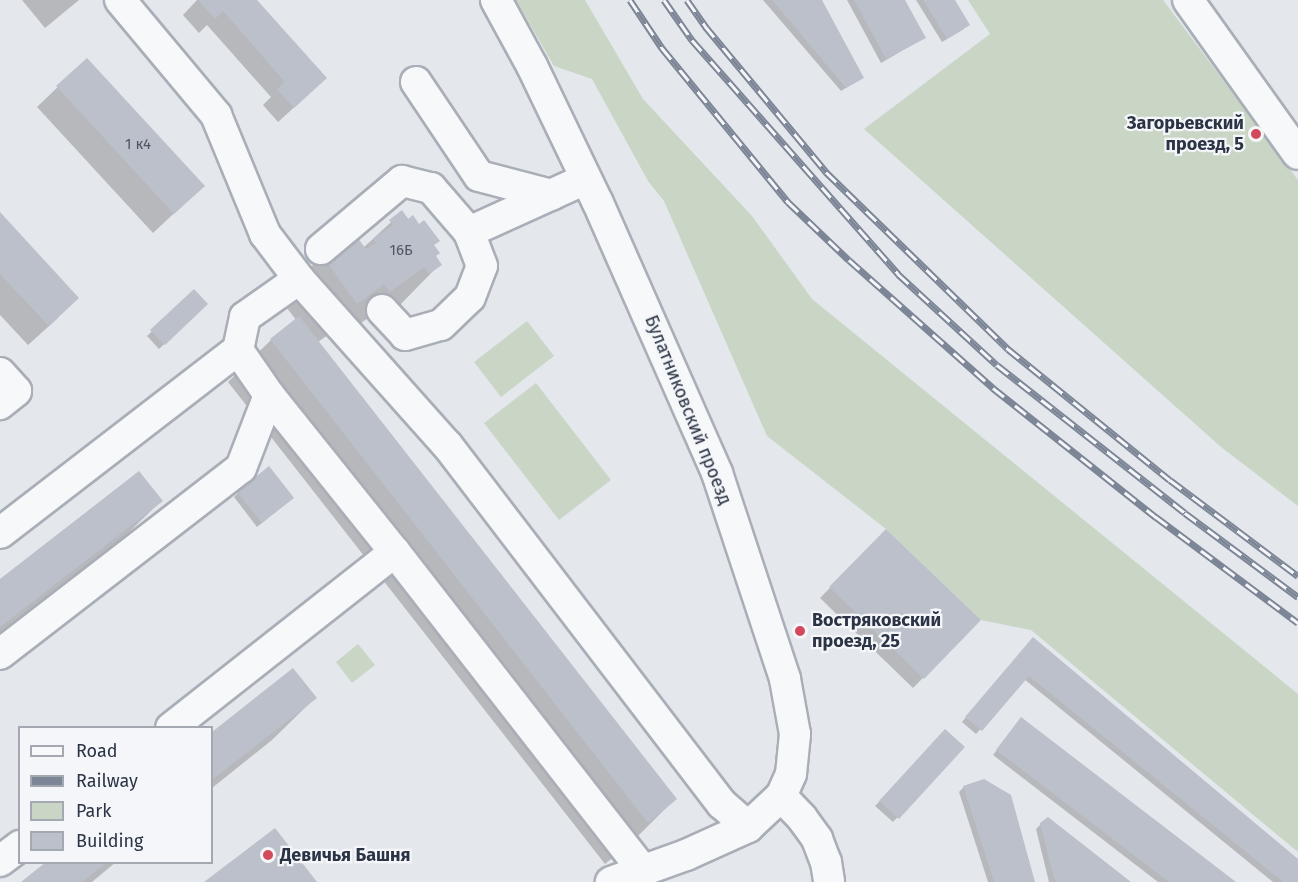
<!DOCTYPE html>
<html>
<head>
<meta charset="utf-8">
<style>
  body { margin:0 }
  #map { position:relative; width:1298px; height:882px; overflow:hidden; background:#e4e7ec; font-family:"Fira Sans",sans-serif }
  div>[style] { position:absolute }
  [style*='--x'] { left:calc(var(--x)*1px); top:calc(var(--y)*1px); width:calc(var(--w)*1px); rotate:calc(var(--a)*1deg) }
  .green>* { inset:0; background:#c9d6c5 }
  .shadow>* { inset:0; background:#0003 }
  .building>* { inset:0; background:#bbc0ca }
  .roads { filter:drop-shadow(2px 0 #a9aeb7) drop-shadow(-2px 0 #a9aeb7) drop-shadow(0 2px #a9aeb7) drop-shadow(0 -2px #a9aeb7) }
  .minor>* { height:30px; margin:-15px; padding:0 15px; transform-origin:15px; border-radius:15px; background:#f7f8fa }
  .rail>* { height:7px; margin-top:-3.5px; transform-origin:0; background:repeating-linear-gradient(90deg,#f4f6f9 0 14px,#7d8696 0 28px); box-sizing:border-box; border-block:2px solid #7d8696 }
  .dots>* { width:16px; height:16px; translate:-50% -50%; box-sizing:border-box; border:3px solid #f4f6f9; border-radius:50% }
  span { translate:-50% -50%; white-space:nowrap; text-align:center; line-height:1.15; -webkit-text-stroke:4.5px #f4f6f9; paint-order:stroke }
  .number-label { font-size:15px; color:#4f5766 }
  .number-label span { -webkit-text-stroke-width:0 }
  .poi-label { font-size:18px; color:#2b3445; font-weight:700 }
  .right { translate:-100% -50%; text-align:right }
  .left { translate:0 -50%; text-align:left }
  .street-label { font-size:18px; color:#2b3445 }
  .legend { position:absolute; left:18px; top:726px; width:195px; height:138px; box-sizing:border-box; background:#f4f6f9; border:2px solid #a4a8b1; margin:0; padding:8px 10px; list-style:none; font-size:18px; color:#2b3445 }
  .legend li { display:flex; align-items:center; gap:12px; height:30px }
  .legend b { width:30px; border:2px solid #a4a8b1 }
</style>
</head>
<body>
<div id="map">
  <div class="green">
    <i style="clip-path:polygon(516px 0,585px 0,643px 99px,752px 216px,812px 299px,1298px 694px,1298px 852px,1031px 630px,981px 620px,886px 529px,767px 436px,664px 201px,648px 181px,592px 79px,554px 66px)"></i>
    <i style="clip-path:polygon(968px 0,1163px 0,1298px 180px,1298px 506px,1221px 447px,864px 129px,990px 34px)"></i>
    <i style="clip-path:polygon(527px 321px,554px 356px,501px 397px,474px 362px)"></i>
    <i style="clip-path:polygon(536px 383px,611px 480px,559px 520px,484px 423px)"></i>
    <i style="clip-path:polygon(358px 644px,375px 665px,352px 683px,336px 662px)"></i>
  </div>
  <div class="shadow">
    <i style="clip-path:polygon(22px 0,79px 0,45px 28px)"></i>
    <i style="clip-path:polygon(197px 0,255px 0,310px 93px,278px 122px,263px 105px,271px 97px,207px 25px,199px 33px,183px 15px)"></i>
    <i style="clip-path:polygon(763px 0,820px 0,862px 78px,841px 91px)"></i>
    <i style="clip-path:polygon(847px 0,903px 0,924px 38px,881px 63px)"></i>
    <i style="clip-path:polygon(916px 0,953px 0,964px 29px,942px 42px)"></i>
    <i style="clip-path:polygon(86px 60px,183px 205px,153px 233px,37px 107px)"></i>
    <i style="clip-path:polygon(402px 212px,433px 246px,435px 257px,440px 264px,398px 307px,382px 308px,347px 333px,342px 325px,318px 342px,675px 799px,633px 841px,605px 864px,228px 382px,271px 340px,296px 320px,287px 308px,287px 300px,293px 285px,336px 242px,363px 248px)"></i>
    <i style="clip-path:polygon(0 214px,58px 318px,28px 345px,0 315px)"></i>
    <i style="clip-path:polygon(194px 291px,206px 304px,159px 349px,147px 336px)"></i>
    <i style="clip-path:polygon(238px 493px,287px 502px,257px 527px,234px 497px)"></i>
    <i style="clip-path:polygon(161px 501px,124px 537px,0 633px,0 581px)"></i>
    <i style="clip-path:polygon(886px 531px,979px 621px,913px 688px,820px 598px)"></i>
    <i style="clip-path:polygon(1029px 644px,1298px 861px,1298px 882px,1273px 882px,1024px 679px,976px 734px,962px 722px)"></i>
    <i style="clip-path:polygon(293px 670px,315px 698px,272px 740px,212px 788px,212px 734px)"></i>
    <i style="clip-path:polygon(1017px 724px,1233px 882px,1158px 882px,993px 755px)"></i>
    <i style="clip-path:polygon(945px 731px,963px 747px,893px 822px,875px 806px)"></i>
    <i style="clip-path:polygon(964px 787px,1034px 882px,988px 882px,959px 792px)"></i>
    <i style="clip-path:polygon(1041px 824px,1128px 882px,1049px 882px,1036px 829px)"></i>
    <i style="clip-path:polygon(48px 862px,116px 862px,92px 882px,23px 882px)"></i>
  </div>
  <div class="building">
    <i style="clip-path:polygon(198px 0,257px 0,327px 78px,294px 108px,277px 89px,285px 82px,223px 11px,215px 19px)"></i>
    <i style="clip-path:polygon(772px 0,822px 0,864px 78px,846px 88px)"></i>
    <i style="clip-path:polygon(854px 0,905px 0,926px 38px,886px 59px)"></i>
    <i style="clip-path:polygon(923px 0,955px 0,970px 25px,947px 39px)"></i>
    <i style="clip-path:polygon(87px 58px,205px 186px,174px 214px,56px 86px)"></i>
    <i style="clip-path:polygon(402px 210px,408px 219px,413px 215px,419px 224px,424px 220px,440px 241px,434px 245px,440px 253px,436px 256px,442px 265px,429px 274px,424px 267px,390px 292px,384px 284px,357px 304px,329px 265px,328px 257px,351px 229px,366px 249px,376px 243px,373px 239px,393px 225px,389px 220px)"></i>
    <i style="clip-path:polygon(0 212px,79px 298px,49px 326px,0 274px)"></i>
    <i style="clip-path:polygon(194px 289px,208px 304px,165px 345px,150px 330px)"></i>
    <i style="clip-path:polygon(299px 316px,677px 799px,648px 823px,270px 339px)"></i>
    <i style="clip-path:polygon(269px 466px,294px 498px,262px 523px,237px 492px)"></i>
    <i style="clip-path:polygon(139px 471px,163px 501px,0 627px,0 579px)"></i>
    <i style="clip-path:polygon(886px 529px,981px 620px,924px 679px,829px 587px)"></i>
    <i style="clip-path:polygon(1033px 637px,1298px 859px,1298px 882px,1283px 882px,1029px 676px,982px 731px,965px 717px)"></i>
    <i style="clip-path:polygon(293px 668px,317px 698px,212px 780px,212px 732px)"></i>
    <i style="clip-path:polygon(1021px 717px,1236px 882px,1169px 882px,996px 750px)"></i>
    <i style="clip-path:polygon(945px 729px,965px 747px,899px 819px,879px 801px)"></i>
    <i style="clip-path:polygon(984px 779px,1011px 795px,1035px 882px,994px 882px,963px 786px)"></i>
    <i style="clip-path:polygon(1048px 817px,1131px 882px,1058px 882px,1054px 879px,1040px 823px)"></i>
    <i style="clip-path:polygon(275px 828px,317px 882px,204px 882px)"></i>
    <i style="clip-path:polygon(46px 862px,107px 862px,82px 882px,21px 882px)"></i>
  </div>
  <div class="roads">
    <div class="minor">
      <i style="--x:120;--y:0;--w:150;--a:50.1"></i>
      <i style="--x:216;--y:115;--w:129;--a:67.6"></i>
      <i style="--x:265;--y:234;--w:56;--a:52.9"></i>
      <i style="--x:299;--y:279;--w:66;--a:144.9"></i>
      <i style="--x:245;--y:317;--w:34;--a:102"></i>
      <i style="--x:496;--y:0;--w:75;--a:61.4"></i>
      <i style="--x:532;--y:66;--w:152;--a:64.3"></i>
      <i style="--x:598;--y:203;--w:295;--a:66.2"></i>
      <i style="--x:717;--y:473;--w:217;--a:71.7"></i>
      <i style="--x:785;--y:679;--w:56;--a:79.7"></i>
      <i style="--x:795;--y:734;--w:40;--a:95.7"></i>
      <i style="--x:791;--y:774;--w:24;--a:114"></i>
      <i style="--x:781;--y:796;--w:45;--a:136.8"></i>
      <i style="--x:748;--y:827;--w:68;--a:155.7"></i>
      <i style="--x:686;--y:855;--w:80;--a:160.2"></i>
      <i style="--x:1188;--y:0;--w:189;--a:54.5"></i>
      <i style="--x:416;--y:82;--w:113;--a:56.2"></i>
      <i style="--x:479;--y:176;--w:75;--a:14.6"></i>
      <i style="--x:321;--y:249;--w:106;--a:-40"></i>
      <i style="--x:402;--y:181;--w:30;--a:14"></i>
      <i style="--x:431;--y:188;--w:58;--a:49.2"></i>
      <i style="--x:299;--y:279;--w:224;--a:48.3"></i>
      <i style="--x:448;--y:446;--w:451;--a:52.6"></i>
      <i style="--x:722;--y:804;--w:35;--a:41"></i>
      <i style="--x:382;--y:310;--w:34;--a:47"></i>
      <i style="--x:405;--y:335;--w:37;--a:-16"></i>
      <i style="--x:441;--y:325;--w:40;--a:-44"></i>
      <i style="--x:470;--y:297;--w:33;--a:-69"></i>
      <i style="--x:482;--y:266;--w:36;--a:-111"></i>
      <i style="--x:469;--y:232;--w:128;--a:-24.4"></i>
      <i style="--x:0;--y:373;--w:24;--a:48"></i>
      <i style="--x:16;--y:391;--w:21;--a:141"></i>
      <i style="--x:0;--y:533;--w:300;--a:-37.6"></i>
      <i style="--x:238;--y:350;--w:55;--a:55.4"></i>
      <i style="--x:269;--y:395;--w:201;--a:51.3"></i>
      <i style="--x:0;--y:654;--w:304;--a:-37.7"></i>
      <i style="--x:241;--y:468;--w:78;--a:-69"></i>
      <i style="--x:171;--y:728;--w:285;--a:-38.2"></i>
      <i style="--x:395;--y:552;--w:403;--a:52.1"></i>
      <i style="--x:781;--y:796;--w:30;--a:46"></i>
      <i style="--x:802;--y:818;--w:26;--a:54"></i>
      <i style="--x:817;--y:839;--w:25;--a:69"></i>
      <i style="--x:826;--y:862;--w:20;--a:81"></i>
      <i style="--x:0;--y:861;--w:25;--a:-37"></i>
    </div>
  </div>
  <div class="rail">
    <i style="--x:630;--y:0;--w:58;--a:56.3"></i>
    <i style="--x:662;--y:48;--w:199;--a:50.7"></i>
    <i style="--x:788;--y:202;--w:84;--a:43.6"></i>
    <i style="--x:849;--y:260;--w:193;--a:41.6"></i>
    <i style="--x:993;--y:388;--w:208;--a:38.4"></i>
    <i style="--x:1156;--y:517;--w:177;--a:36.7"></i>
    <i style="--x:664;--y:0;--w:49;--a:55"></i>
    <i style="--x:692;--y:40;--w:312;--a:48.6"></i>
    <i style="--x:898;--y:274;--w:134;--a:42.6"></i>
    <i style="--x:997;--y:365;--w:239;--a:38.2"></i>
    <i style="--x:1185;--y:513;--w:141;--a:36.6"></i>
    <i style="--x:687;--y:0;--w:32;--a:55"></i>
    <i style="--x:705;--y:26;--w:190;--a:50.3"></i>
    <i style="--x:826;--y:172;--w:254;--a:44.2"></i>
    <i style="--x:1008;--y:349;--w:208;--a:39"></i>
    <i style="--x:1170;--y:480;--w:160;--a:36.9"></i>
  </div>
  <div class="dots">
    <i style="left:1256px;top:134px;background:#d1495b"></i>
    <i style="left:800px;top:631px;background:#d1495b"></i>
    <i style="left:268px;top:855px;background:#d1495b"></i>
  </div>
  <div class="number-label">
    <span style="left:138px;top:145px">1 к4</span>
    <span style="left:401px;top:251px">16Б</span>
  </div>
  <div class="poi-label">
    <span class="right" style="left:1244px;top:134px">Загорьевский<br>проезд, 5</span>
    <span class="left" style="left:812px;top:631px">Востряковский<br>проезд, 25</span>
    <span class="left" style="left:280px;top:855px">Девичья Башня</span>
  </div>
  <div class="street-label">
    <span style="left:688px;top:410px;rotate:68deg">Булатниковский проезд</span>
  </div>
  <ul class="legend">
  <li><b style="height:8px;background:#f7f8fa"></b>Road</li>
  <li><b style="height:8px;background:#7d8696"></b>Railway</li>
  <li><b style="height:16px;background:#c9d6c5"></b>Park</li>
  <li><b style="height:16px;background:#bbc0ca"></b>Building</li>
  </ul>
</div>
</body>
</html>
